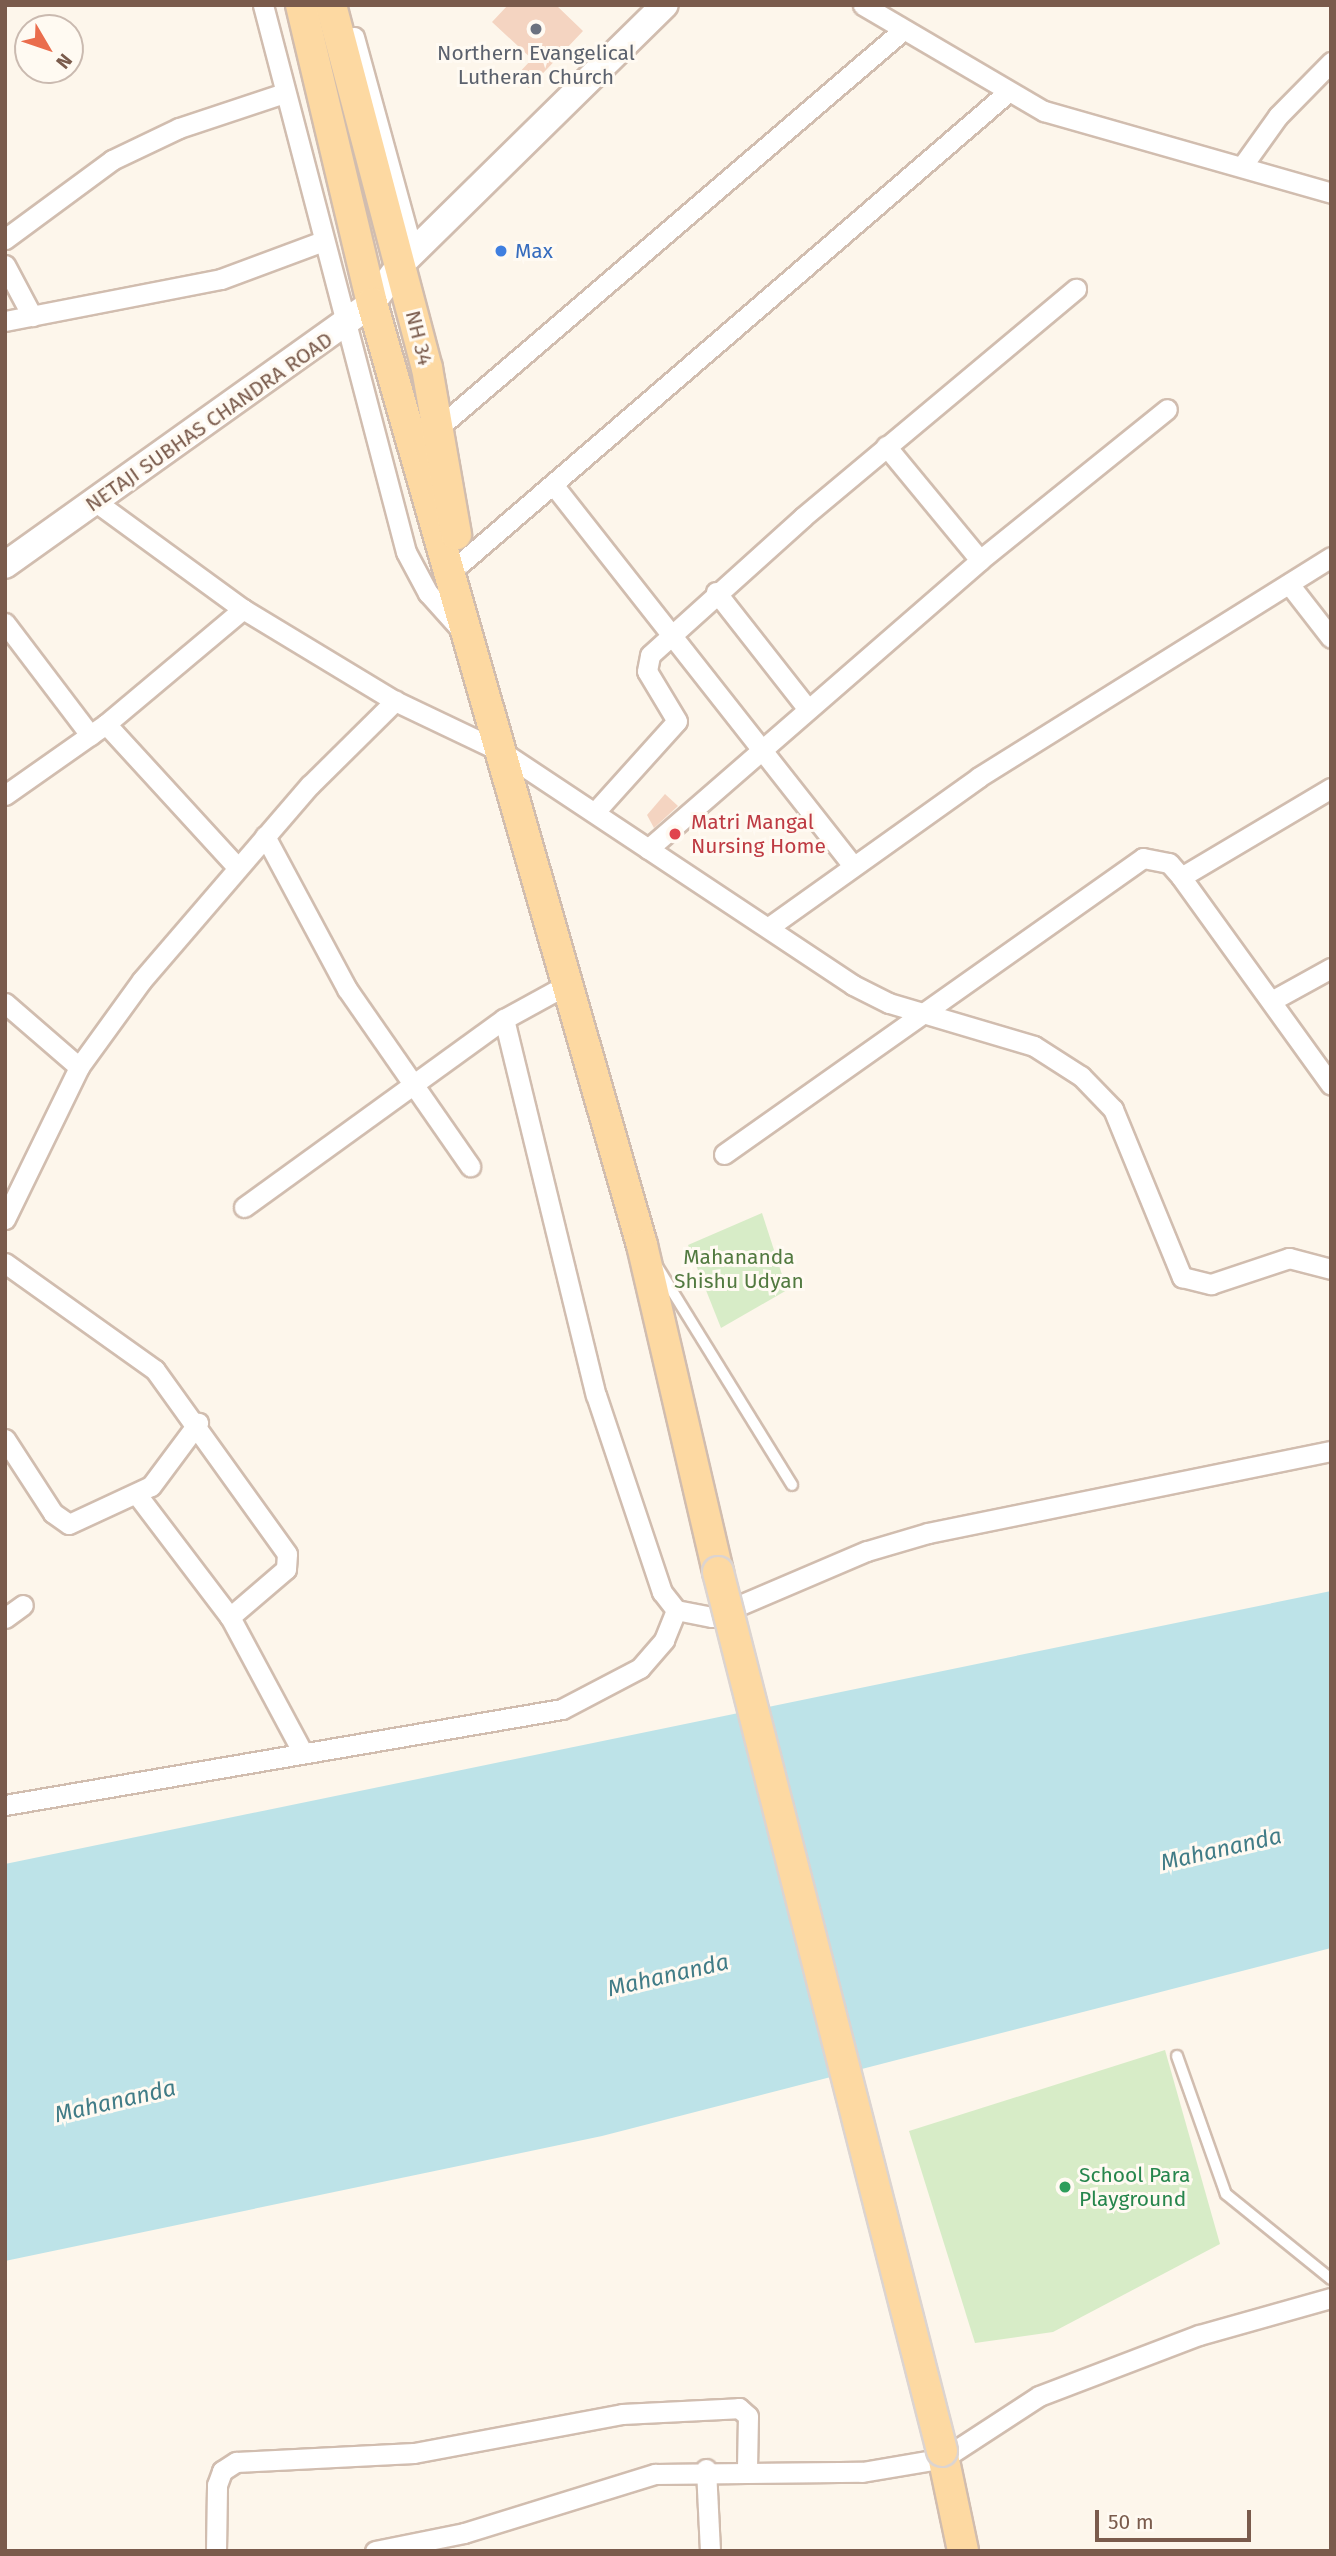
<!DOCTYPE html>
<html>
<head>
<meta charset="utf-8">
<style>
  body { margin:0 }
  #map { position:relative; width:1336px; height:2556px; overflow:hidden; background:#fdf6eb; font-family:"Fira Sans",sans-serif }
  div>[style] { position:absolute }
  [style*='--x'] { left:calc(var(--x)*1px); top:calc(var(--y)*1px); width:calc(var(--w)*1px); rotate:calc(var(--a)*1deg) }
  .green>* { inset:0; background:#d7ecc7 }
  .water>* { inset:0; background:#bde3e8 }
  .building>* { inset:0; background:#f4d4c1 }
  .roads { filter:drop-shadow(2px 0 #d1bdaf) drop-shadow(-2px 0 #d1bdaf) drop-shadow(0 2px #d1bdaf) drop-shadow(0 -2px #d1bdaf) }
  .service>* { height:10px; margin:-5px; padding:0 5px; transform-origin:5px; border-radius:5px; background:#fff }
  .minor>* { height:19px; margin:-9.5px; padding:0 9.5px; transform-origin:9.5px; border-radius:9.5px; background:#fff }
  .secondary>* { height:26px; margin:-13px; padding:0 13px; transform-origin:13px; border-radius:13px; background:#fff }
  .primary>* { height:30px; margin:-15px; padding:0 15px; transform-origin:15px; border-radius:15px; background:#fdd9a2 }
  .bridges { filter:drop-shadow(2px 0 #dcd4d0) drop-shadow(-2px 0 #dcd4d0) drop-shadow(0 2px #dcd4d0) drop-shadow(0 -2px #dcd4d0) }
  .primary-bridge>* { height:30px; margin:-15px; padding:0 15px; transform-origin:15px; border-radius:15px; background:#fdd9a2 }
  .dots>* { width:19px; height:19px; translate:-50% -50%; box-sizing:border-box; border:4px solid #fffaf2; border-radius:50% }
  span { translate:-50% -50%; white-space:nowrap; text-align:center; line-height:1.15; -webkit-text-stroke:6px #fffaf2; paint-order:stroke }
  .worship-label { font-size:21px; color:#5b616d }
  .shop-label { font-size:21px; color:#366cbe }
  .left { translate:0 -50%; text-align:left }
  .street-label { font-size:21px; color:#7a5b4c }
  .health-label { font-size:21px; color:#be3a42 }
  .park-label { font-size:21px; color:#527a40 }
  .leisure-label { font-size:21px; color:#27864d }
  .water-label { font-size:23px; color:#417c87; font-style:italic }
  .frame { position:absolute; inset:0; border:7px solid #7a5b4c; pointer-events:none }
  .north { position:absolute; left:14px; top:14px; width:70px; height:70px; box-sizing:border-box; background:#fffaf2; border:2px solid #cabab0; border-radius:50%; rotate:129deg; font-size:19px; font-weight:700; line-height:28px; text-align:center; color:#7a5b4c }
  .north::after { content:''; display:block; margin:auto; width:24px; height:32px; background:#ea6d4d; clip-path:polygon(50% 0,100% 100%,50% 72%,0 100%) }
  .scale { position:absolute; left:1095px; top:2510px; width:156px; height:32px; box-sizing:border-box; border:4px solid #7a5b4c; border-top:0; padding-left:9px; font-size:21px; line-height:24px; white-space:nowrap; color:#7a5b4c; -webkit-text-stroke:5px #fffaf2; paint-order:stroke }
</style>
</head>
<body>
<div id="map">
  <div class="green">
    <i style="clip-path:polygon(762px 1213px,787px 1290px,721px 1328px,688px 1245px)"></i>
    <i style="clip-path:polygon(1165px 2050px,1220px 2244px,1053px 2332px,975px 2343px,909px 2131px)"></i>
  </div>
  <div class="water">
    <i style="clip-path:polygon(1331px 1591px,1331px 1948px,602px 2136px,5px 2261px,5px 1864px)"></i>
  </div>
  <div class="building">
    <i style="clip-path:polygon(508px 5px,556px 5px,583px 31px,529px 88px,516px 76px,532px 59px,492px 22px)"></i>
    <i style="clip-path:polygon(665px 794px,678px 806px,654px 828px,647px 815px)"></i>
  </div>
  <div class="roads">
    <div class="service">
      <i style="--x:658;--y:1268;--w:255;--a:58.3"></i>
      <i style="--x:1177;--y:2056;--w:146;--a:70.5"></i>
      <i style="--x:1226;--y:2194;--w:135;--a:39"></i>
    </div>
    <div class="minor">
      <i style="--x:263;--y:5;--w:565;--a:75.35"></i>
      <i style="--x:406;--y:552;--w:47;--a:61.8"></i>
      <i style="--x:428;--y:593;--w:52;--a:48.1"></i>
      <i style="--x:863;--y:5;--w:210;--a:30.4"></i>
      <i style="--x:1044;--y:111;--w:298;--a:15.9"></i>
      <i style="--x:354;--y:37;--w:223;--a:74.7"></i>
      <i style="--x:1243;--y:165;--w:60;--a:-54.5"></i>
      <i style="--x:1278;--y:116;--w:76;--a:-45.5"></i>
      <i style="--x:5;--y:239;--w:133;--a:-36.4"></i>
      <i style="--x:112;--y:160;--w:74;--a:-25.5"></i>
      <i style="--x:179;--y:128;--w:111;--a:-18.4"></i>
      <i style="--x:5;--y:265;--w:58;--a:62.1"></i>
      <i style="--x:5;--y:321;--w:220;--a:-11"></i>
      <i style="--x:221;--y:279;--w:109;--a:-20.4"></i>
      <i style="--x:438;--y:428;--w:612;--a:-40.56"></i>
      <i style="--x:886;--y:446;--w:148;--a:50.5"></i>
      <i style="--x:555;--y:487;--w:482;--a:51.8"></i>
      <i style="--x:96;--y:502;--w:182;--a:36.1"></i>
      <i style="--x:243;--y:609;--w:178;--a:31.2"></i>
      <i style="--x:395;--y:701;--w:121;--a:25.5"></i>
      <i style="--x:504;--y:753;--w:419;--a:33.6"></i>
      <i style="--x:853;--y:985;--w:40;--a:26.6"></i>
      <i style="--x:889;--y:1003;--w:151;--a:16.5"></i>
      <i style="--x:1034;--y:1046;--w:56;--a:32.6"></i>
      <i style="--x:1081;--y:1076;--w:46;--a:45.9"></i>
      <i style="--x:1113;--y:1109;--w:182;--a:67.7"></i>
      <i style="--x:1182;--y:1277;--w:30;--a:14"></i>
      <i style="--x:1211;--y:1284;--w:82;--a:-18.4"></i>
      <i style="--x:1289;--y:1258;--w:43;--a:14.7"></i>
      <i style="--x:461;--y:563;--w:722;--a:-40.73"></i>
      <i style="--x:1289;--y:584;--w:68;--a:52.1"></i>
      <i style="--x:716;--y:592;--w:147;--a:51.9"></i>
      <i style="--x:5;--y:623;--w:141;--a:52.8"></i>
      <i style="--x:106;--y:724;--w:195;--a:47.5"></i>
      <i style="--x:1331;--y:788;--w:174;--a:149.3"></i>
      <i style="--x:1181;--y:877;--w:256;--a:54.2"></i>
      <i style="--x:5;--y:795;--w:123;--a:-35.1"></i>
      <i style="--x:106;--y:724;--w:179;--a:-40"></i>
      <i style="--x:595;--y:812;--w:122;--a:-48"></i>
      <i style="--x:677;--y:721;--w:58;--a:-121"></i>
      <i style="--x:647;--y:671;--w:16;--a:-79"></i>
      <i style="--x:650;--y:655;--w:206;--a:-42"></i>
      <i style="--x:803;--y:517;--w:356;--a:-39.9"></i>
      <i style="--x:265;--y:836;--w:174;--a:61.8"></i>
      <i style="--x:347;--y:989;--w:216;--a:55.2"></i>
      <i style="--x:648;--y:849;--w:440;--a:-41"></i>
      <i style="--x:980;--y:560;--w:240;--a:-38.9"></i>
      <i style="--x:769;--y:927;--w:258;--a:-35.5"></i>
      <i style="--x:979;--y:777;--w:415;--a:-32"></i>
      <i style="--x:1273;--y:1000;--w:66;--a:-28.9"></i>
      <i style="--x:5;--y:1003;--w:98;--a:40.9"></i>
      <i style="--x:504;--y:1019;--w:387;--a:76.3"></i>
      <i style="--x:596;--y:1395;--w:208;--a:71.5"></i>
      <i style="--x:662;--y:1592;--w:23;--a:52"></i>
      <i style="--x:676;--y:1610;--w:37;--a:11"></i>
      <i style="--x:712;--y:1617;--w:168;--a:-23.1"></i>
      <i style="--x:867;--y:1551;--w:64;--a:-16.4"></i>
      <i style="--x:928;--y:1533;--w:411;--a:-11.5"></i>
      <i style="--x:724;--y:1154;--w:513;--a:-35.24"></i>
      <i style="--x:1143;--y:858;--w:26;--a:11"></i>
      <i style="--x:1169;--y:863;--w:18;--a:49"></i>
      <i style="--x:244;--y:1207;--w:321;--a:-35.9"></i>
      <i style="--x:504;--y:1019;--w:73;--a:-28.7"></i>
      <i style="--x:5;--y:1219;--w:169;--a:-64"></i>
      <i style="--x:79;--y:1067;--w:107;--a:-54.1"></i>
      <i style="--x:142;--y:980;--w:257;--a:-49.3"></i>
      <i style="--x:310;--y:785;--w:120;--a:-44.7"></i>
      <i style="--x:5;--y:1263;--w:184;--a:35.5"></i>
      <i style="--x:155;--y:1370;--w:226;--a:54.3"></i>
      <i style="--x:287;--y:1554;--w:15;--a:94"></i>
      <i style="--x:286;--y:1569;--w:74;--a:139.4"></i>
      <i style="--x:5;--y:1439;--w:88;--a:57"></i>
      <i style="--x:53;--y:1513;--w:19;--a:35"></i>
      <i style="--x:69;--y:1524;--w:90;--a:-24.9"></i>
      <i style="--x:151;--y:1486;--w:79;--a:-53.3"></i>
      <i style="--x:138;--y:1496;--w:152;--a:52.8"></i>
      <i style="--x:230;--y:1617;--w:152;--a:61.8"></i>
      <i style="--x:5;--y:1618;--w:22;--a:-36"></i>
      <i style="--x:5;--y:1805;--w:565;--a:-9.78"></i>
      <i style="--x:562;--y:1709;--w:88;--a:-27.7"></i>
      <i style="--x:640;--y:1668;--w:37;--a:-49"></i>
      <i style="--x:664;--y:1640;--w:32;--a:-68"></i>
      <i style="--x:706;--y:2469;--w:82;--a:87.2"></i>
      <i style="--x:216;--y:2551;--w:66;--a:-89.1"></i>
      <i style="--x:217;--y:2485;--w:15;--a:-70"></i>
      <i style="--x:222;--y:2471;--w:17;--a:-33"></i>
      <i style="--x:236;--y:2462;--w:178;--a:-2.9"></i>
      <i style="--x:414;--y:2453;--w:212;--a:-10.6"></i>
      <i style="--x:622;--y:2414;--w:117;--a:-2.9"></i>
      <i style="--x:739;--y:2408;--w:12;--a:42"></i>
      <i style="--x:748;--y:2416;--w:53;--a:91.1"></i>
      <i style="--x:375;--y:2551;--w:91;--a:-11.4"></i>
      <i style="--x:464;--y:2533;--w:200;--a:-17.2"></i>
      <i style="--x:655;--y:2474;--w:207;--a:-0.6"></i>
      <i style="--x:862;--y:2472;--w:83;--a:-9.7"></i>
      <i style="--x:944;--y:2458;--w:113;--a:-33.1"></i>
      <i style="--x:1039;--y:2396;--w:171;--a:-20.9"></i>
      <i style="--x:1199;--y:2335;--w:137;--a:-15.7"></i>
    </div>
    <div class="secondary">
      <i style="--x:5;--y:565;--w:451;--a:-35.5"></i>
      <i style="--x:372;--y:303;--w:47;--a:-53.6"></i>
      <i style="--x:400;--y:265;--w:371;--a:-44.5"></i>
    </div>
    <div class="primary">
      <i style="--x:301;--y:5;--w:306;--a:76.6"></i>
      <i style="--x:372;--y:303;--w:980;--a:74.01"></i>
      <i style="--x:642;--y:1245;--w:336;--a:76.9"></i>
      <i style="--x:331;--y:5;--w:375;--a:75.2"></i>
      <i style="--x:427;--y:368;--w:169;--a:80.1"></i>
      <i style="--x:942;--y:2451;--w:102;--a:78.1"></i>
    </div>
  </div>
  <div class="bridges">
    <div class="primary-bridge">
      <i style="--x:718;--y:1572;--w:907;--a:75.7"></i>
    </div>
  </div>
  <div class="dots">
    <i style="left:536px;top:29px;background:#6b7280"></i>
    <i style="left:501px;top:251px;background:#3f7fe0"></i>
    <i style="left:675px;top:834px;background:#e0444e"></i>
    <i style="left:1065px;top:2187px;background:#2e9e5b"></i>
  </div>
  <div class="worship-label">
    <span style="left:536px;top:65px">Northern Evangelical<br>Lutheran Church</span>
  </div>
  <div class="shop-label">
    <span class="left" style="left:515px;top:251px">Max</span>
  </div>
  <div class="street-label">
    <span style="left:419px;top:338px;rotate:76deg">NH 34</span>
    <span style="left:209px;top:422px;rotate:-35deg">NETAJI SUBHAS CHANDRA ROAD</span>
  </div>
  <div class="health-label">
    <span class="left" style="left:691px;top:834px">Matri Mangal<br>Nursing Home</span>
  </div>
  <div class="park-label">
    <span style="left:739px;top:1269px">Mahananda<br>Shishu Udyan</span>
  </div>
  <div class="leisure-label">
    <span class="left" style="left:1079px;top:2187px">School Para<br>Playground</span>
  </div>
  <div class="water-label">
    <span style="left:1221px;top:1849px;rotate:-13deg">Mahananda</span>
    <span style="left:668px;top:1975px;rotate:-13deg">Mahananda</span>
    <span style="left:115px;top:2101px;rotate:-13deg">Mahananda</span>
  </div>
  <div class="frame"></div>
  <div class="north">N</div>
  <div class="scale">50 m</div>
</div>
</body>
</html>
